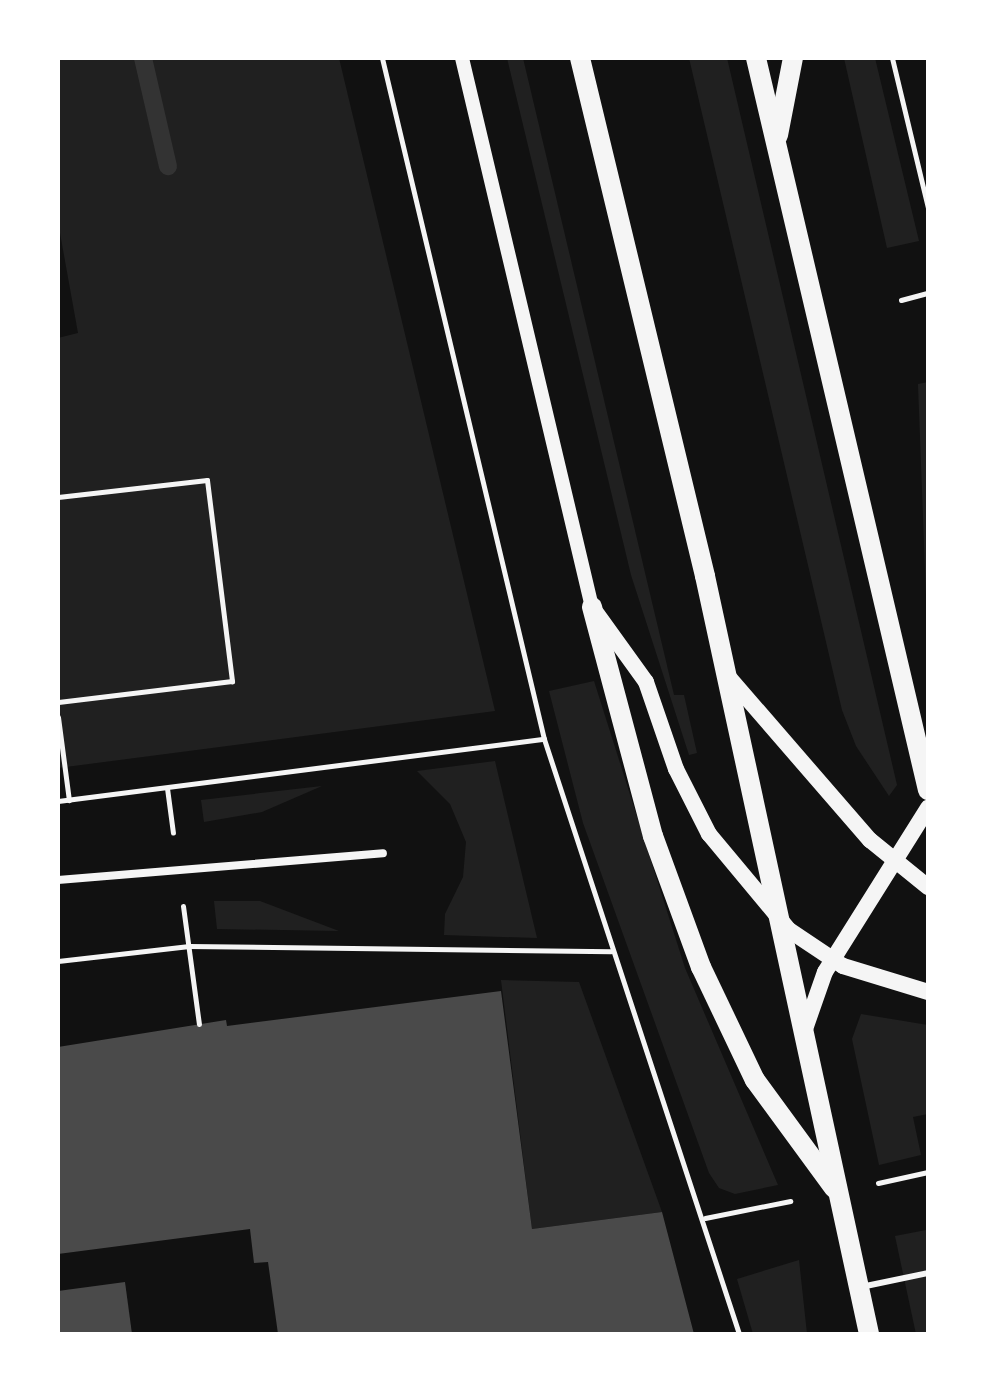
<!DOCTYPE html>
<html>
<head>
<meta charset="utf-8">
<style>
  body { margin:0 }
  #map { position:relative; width:986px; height:1392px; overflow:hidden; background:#111; font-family:"Space Grotesk",sans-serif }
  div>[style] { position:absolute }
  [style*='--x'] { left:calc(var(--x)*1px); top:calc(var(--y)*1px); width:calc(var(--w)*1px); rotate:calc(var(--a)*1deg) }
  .green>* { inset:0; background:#202020 }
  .stream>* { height:18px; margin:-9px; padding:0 9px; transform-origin:9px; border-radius:9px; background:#333 }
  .building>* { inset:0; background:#4a4a4a }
  .path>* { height:5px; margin:-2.5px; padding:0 2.5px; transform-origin:2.5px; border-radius:2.5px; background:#f5f5f5 }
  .service>* { height:6px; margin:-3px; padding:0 3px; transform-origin:3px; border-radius:3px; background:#f5f5f5 }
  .minor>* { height:8px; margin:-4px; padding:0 4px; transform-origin:4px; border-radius:4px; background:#f5f5f5 }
  .tertiary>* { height:14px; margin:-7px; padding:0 7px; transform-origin:7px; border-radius:7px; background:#f5f5f5 }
  .secondary>* { height:16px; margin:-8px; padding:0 8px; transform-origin:8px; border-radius:8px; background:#f5f5f5 }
  .primary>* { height:20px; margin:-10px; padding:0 10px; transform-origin:10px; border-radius:10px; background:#f5f5f5 }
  span { translate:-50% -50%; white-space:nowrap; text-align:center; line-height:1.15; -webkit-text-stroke:8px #fff; paint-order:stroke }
  .frame { position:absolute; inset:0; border:60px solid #fff; pointer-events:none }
</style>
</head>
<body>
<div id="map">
  <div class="green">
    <i style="clip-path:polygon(58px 58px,339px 58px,495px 711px,58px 768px,58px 338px,78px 333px,58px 222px)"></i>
    <i style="clip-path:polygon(507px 58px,523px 58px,674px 695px,684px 695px,697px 753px,689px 755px,631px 575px)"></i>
    <i style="clip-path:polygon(689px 58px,727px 58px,897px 785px,889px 796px,856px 746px,842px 710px)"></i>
    <i style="clip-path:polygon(844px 58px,875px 58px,919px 241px,887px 248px)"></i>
    <i style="clip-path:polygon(928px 382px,928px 649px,918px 384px)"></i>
    <i style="clip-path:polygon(594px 681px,685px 968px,778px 1185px,735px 1194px,719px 1188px,709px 1173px,583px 823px,549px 691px)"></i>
    <i style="clip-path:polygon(495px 761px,537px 938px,444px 935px,445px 914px,463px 877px,466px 842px,450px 804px,417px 771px)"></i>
    <i style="clip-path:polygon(322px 786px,262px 812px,204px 822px,201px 800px)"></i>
    <i style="clip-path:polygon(214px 901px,260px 901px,339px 931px,217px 929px)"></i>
    <i style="clip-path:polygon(501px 980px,579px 982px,662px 1212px,532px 1229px)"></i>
    <i style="clip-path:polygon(861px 1014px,928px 1025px,928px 1114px,913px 1117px,921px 1155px,879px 1165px,852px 1039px)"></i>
    <i style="clip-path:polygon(926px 1230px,928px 1334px,916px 1334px,895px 1236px)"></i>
    <i style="clip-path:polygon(799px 1260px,807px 1334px,753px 1334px,737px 1279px)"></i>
  </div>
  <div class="stream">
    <i style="--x:143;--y:58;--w:111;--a:77"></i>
  </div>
  <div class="building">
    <i style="clip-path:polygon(501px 991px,532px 1229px,662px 1212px,694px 1334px,278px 1334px,268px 1262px,254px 1263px,250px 1229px,58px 1254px,58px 1047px,226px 1020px,227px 1026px)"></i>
    <i style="clip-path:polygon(125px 1282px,132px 1334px,58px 1334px,58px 1291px)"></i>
  </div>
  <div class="path">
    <i style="--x:382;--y:58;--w:700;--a:76.62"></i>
    <i style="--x:544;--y:739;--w:626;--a:71.85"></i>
    <i style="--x:892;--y:58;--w:154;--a:76.5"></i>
    <i style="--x:901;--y:300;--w:28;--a:-15"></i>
    <i style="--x:58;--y:497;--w:150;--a:-6.5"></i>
    <i style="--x:207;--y:480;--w:203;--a:82.9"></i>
    <i style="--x:232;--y:681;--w:175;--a:173.1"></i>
    <i style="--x:58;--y:717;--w:84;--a:82.5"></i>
    <i style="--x:167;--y:788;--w:45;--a:82.4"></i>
    <i style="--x:58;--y:801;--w:490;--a:-7.3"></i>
    <i style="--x:183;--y:906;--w:119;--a:82.3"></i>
    <i style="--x:58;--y:961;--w:132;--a:-6.5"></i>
    <i style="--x:189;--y:946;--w:422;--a:0.7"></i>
    <i style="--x:878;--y:1183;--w:51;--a:-12.4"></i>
    <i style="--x:705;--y:1218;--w:87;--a:-11.3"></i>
  </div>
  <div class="service">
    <i style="--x:861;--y:1287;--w:68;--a:-11.8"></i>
  </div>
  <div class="minor">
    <i style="--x:58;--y:880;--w:326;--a:-4.7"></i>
  </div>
  <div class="tertiary">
    <i style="--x:462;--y:58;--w:564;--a:76.68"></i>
  </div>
  <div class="secondary">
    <i style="--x:597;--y:614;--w:84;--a:54.2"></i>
    <i style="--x:646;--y:682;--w:92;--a:71"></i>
    <i style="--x:676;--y:769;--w:73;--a:63.1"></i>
    <i style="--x:709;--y:834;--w:125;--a:50.2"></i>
    <i style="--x:789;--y:930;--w:65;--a:33.7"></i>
    <i style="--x:843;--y:966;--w:89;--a:17"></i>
    <i style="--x:726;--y:674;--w:220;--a:49.1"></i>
    <i style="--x:870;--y:840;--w:75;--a:39"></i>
    <i style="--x:805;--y:1029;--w:60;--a:-70.7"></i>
    <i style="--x:825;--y:972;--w:194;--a:-57.9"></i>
  </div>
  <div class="primary">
    <i style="--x:580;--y:58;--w:533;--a:76.43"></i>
    <i style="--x:705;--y:576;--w:776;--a:77.79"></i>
    <i style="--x:756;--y:58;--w:752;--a:76.78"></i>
    <i style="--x:778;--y:135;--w:78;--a:-79"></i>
    <i style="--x:592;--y:607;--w:237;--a:75.1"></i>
    <i style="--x:653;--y:836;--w:140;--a:69.9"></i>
    <i style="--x:701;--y:967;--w:125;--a:64.5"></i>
    <i style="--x:755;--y:1080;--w:134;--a:53.8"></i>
  </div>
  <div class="frame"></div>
</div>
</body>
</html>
